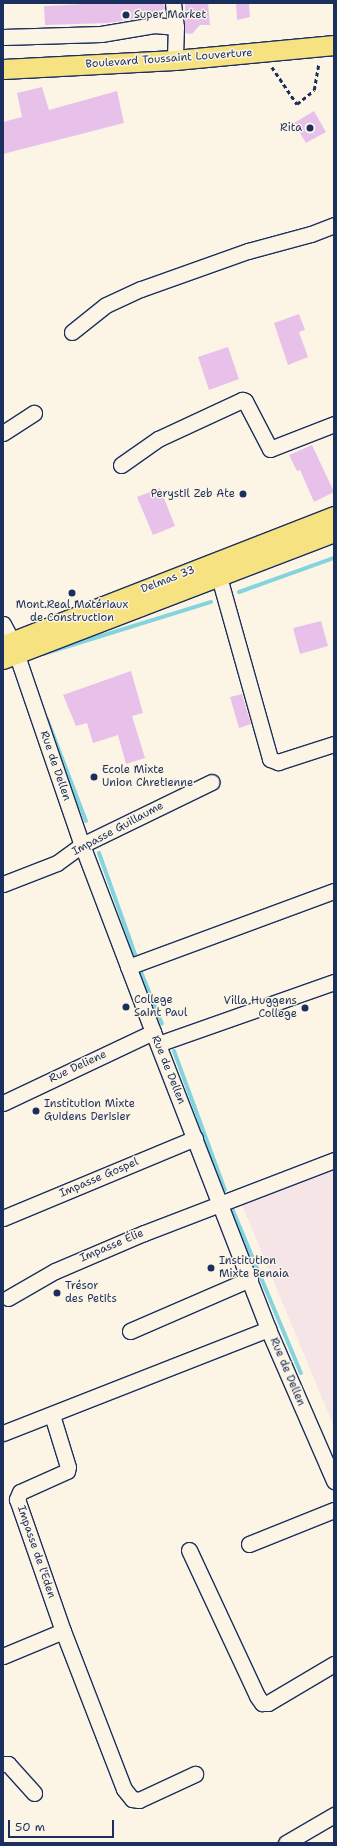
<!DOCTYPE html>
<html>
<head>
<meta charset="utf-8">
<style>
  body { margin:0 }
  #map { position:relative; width:337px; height:1846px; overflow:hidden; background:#fcf5e5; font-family:"Shantell Sans",sans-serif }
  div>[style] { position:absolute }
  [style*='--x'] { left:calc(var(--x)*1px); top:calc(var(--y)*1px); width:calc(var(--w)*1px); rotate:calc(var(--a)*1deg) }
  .built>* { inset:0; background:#f6e5e7 }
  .stream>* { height:4px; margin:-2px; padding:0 2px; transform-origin:2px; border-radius:2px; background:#84d4de }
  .building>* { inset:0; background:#e8c1eb }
  .path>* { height:2.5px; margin-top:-1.25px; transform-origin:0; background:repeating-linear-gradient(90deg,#1b2f5e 0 4px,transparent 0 7px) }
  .roads { filter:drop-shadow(1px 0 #1b2f5e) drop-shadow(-1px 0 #1b2f5e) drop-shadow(0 1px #1b2f5e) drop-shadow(0 -1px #1b2f5e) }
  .minor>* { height:15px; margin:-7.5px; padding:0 7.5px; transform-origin:7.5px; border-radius:7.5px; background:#fcf5e5 }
  .major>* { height:19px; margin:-9.5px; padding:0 9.5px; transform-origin:9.5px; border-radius:9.5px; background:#f7e281 }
  .dots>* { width:11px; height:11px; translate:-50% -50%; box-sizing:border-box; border:2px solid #fcf5e5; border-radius:50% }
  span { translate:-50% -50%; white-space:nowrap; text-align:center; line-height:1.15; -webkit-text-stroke:3px #fcf5e5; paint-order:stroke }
  .poi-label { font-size:11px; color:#1b2f5e }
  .left { translate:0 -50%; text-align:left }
  .right { translate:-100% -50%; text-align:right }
  .street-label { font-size:11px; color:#1b2f5e }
  .frame { position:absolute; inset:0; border:4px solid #1b2f5e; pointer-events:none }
  .scale { position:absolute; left:8px; top:1820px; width:106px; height:18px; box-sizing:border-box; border:2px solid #1b2f5e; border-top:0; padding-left:5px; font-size:12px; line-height:14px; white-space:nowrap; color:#1b2f5e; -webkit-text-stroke:3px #fcf5e5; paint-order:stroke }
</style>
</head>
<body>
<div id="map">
  <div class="built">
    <i style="clip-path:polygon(334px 1157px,334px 1427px,237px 1193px)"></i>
  </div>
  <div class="stream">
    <i style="--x:239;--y:592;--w:101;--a:-19.7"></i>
    <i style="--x:43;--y:654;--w:176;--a:-17.2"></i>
    <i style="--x:47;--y:719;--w:109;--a:69.1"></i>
    <i style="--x:99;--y:853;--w:114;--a:70.4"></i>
    <i style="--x:139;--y:967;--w:61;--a:68"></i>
    <i style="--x:174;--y:1051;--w:148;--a:69.9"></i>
    <i style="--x:231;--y:1206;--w:181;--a:67.3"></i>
  </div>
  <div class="building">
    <i style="clip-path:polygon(103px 3px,164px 3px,165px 9px,141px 18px,108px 23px,45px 25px,44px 6px)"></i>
    <i style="clip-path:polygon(185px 3px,208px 3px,210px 25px,200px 25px,192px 34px,185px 33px)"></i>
    <i style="clip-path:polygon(236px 3px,249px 3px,250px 17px,237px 20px)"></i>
    <i style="clip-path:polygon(42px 87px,49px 110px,117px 91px,124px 123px,3px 154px,3px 122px,22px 117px,17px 93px)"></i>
    <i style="clip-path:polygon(314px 111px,326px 132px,306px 143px,294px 123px)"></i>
    <i style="clip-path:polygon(299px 314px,305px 330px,299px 332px,308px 357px,288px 365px,274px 323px)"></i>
    <i style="clip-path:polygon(228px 347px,239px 379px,209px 390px,198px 357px)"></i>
    <i style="clip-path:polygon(312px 445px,334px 492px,314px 502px,300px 470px,297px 471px,289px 455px)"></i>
    <i style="clip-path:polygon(160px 488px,175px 526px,153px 535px,137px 497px)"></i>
    <i style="clip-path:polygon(321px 621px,328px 646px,300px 654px,293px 628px)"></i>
    <i style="clip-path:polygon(131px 671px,143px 713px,132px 716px,145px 758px,126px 764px,118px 735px,93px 743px,87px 723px,76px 726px,63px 695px)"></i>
    <i style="clip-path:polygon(242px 694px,251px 724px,239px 728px,230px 697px)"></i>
  </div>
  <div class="path">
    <i style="--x:272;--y:67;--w:45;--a:56"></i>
    <i style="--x:297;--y:104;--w:22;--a:-39"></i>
    <i style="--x:314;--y:90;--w:27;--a:-80"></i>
  </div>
  <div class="roads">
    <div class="minor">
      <i style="--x:173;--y:3;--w:24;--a:83"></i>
      <i style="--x:176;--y:27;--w:33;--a:92"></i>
      <i style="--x:3;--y:37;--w:98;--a:-1.8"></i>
      <i style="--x:101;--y:34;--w:54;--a:-9.6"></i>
      <i style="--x:154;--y:25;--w:22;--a:5"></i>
      <i style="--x:72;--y:332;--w:43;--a:-38.5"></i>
      <i style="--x:106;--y:305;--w:38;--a:-25"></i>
      <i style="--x:141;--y:289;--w:114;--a:-19.6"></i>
      <i style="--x:248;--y:251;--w:65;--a:-15.1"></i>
      <i style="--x:311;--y:234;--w:25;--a:-21"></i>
      <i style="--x:3;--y:433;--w:37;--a:-33"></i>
      <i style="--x:121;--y:465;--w:45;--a:-35.1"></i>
      <i style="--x:158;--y:439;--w:93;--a:-24.9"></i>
      <i style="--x:242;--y:400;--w:3;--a:18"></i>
      <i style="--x:245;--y:401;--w:54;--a:62.5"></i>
      <i style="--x:270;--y:449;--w:69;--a:-21.3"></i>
      <i style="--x:219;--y:577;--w:189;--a:74.3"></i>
      <i style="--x:270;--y:759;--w:9;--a:21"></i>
      <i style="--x:278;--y:762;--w:59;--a:-17.8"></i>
      <i style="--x:3;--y:624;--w:19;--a:62"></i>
      <i style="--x:12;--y:641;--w:216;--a:71.1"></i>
      <i style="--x:82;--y:845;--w:200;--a:69.2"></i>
      <i style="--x:153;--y:1032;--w:318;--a:68.8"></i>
      <i style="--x:268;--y:1329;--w:166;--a:66.5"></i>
      <i style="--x:3;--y:884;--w:58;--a:-21.3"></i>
      <i style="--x:57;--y:863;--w:31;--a:-36"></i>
      <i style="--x:82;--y:845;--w:144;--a:-25.9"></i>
      <i style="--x:128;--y:967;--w:220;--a:-20.3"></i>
      <i style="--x:158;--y:1044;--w:187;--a:-19.4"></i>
      <i style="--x:3;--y:1103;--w:166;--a:-25.3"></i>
      <i style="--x:3;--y:1218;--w:208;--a:-22.6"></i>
      <i style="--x:8;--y:1298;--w:54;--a:-29.9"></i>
      <i style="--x:55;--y:1271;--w:97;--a:-23.1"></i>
      <i style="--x:144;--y:1233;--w:204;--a:-21"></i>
      <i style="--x:130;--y:1331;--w:131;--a:-23.4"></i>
      <i style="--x:52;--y:1415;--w:54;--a:72.9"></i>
      <i style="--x:68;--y:1467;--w:4;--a:104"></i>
      <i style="--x:67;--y:1471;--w:51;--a:155.9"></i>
      <i style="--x:20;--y:1492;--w:8;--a:113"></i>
      <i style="--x:17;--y:1499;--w:140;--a:70.8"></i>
      <i style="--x:63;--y:1631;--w:169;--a:68.9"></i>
      <i style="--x:124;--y:1789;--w:13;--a:51"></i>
      <i style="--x:132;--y:1799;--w:7;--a:8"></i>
      <i style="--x:139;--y:1800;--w:62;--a:-24.9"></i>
      <i style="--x:3;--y:1433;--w:285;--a:-21.4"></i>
      <i style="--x:249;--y:1544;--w:92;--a:-21.8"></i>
      <i style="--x:189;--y:1550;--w:161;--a:65"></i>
      <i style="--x:257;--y:1696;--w:9;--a:54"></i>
      <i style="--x:262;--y:1703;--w:6;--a:0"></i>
      <i style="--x:268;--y:1703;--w:77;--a:-30.6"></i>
      <i style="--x:3;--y:1656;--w:65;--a:-22.6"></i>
      <i style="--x:3;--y:1764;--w:5;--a:0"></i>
      <i style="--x:8;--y:1764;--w:39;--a:48"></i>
      <i style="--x:286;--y:1843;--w:56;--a:-30.3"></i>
    </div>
    <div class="major">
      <i style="--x:3;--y:69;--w:172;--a:-3"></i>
      <i style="--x:175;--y:60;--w:160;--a:-5.4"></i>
      <i style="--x:3;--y:645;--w:355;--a:-21.3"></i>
      <i style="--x:3;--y:659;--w:355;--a:-21"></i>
    </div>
  </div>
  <div class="dots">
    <i style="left:126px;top:15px;background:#1b2f5e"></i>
    <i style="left:310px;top:128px;background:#1b2f5e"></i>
    <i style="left:243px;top:494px;background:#1b2f5e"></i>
    <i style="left:72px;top:593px;background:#1b2f5e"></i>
    <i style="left:94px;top:777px;background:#1b2f5e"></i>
    <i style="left:126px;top:1007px;background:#1b2f5e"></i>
    <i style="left:305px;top:1008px;background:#1b2f5e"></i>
    <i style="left:36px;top:1111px;background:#1b2f5e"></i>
    <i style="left:211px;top:1268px;background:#1b2f5e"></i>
    <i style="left:57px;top:1293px;background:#1b2f5e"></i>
  </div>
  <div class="poi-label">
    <span class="left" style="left:134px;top:15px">Super Market</span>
    <span class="right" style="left:302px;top:128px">Rita</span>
    <span class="right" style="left:235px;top:494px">Perystil Zeb Ate</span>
    <span style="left:72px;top:612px">Mont.Real Matériaux<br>de Construction</span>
    <span class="left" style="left:102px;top:777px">Ecole Mixte<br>Union Chretienne</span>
    <span class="left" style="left:134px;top:1007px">College<br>Saint Paul</span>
    <span class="right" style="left:297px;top:1008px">Villa Huggens<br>College</span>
    <span class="left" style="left:44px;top:1111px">Institution Mixte<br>Guidens Derisier</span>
    <span class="left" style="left:219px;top:1268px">Institution<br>Mixte Benaia</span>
    <span class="left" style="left:65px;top:1293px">Trésor<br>des Petits</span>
  </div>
  <div class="street-label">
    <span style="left:169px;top:59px;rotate:-4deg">Boulevard Toussaint Louverture</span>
    <span style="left:168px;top:580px;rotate:-21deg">Delmas 33</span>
    <span style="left:55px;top:766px;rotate:71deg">Rue de Dellen</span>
    <span style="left:118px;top:829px;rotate:-28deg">Impasse Guillaume</span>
    <span style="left:78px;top:1067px;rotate:-25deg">Rue Deliene</span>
    <span style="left:168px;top:1070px;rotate:68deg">Rue de Dellen</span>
    <span style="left:99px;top:1178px;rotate:-23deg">Impasse Gospel</span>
    <span style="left:112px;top:1246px;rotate:-23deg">Impasse Élie</span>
    <span style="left:287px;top:1372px;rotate:67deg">Rue de Dellen</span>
    <span style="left:36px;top:1552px;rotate:71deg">Impasse de l'Eden</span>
  </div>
  <div class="frame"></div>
  <div class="scale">50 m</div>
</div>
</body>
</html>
